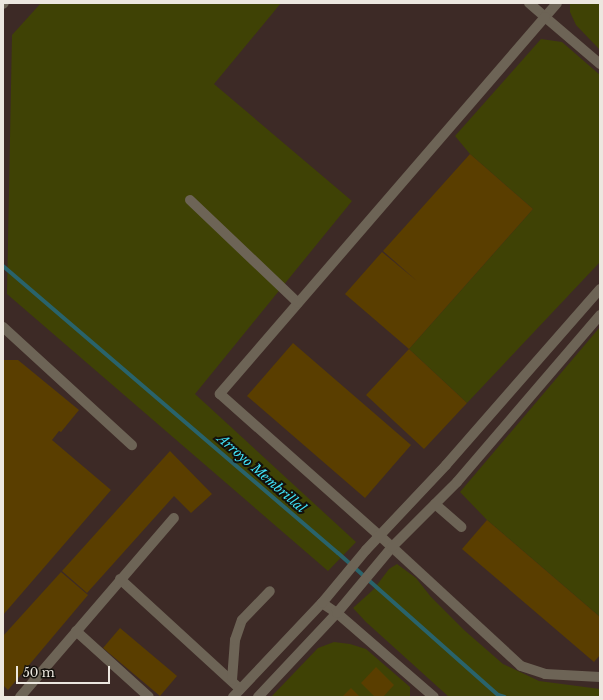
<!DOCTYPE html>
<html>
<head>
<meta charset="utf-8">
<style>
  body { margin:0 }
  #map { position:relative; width:603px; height:700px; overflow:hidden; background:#2e271b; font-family:"Libre Baskerville",serif }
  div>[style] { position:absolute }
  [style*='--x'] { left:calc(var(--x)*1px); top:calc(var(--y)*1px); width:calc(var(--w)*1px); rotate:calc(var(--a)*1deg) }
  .industrial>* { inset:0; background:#3d2a26 }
  .green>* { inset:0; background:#3f4205 }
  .stream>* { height:4px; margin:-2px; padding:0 2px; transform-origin:2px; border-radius:2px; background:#29636b }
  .building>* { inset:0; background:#5a3e00 }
  .minor>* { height:10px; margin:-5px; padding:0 5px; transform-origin:5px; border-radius:5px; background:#6d6456 }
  span { translate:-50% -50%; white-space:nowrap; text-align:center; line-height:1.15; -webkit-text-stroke:4px #13100b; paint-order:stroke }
  .water-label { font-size:13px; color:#40e2f8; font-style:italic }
  .frame { position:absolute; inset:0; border:4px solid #ece7df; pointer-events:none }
  .scale { position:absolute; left:16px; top:666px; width:94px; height:18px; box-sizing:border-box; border:2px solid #ece7df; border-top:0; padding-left:5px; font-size:12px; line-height:14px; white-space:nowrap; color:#ece7df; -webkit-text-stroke:3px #13100b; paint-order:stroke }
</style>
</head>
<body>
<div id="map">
  <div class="industrial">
    <i style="clip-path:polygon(3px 3px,600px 3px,600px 697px,3px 697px)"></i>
  </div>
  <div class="green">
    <i style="clip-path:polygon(41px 3px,281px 3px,214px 84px,352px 201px,195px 394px,356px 542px,328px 571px,7px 294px,12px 35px)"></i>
    <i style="clip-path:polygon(570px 3px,600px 3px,600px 50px,576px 25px,570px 12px)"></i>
    <i style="clip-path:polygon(541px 39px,562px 42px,600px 75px,600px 262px,467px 403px,409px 349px,533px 209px,470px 154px,455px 136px)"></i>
    <i style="clip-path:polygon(600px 327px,600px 617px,487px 520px,460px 492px)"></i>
    <i style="clip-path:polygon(397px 564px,416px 578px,431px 597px,464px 630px,503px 664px,539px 681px,600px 689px,600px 697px,449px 697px,366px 622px,353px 608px,374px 589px,389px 569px)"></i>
    <i style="clip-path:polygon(334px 642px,350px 644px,366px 649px,410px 687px,410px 697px,271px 697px,318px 648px)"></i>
  </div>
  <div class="stream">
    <i style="--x:3;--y:266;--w:441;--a:40.6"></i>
    <i style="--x:338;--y:553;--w:214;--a:41.6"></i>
    <i style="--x:498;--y:695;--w:7;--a:16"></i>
  </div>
  <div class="building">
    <i style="clip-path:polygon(470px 154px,533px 209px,409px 349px,467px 403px,424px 449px,366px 395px,409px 349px,345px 294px,382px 252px,417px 281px,383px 251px)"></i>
    <i style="clip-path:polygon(293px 343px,411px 445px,365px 498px,247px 396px)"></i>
    <i style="clip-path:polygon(3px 360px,18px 360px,79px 410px,61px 432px,59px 431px,52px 440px,111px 490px,3px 615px)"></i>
    <i style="clip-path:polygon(170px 451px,212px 494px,191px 513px,174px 496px,87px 593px,62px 571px)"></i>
    <i style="clip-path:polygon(487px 520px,600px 617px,600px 655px,594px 662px,462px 549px)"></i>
    <i style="clip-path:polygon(61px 572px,88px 595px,8px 690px,3px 685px,3px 636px)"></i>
    <i style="clip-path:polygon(120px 628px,177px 676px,160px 696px,103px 648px)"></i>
    <i style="clip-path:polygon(376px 667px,394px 685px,383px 697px,375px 697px,361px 683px)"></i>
    <i style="clip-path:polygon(351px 688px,360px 697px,342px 697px)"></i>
  </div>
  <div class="minor">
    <i style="--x:529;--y:3;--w:21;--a:41"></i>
    <i style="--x:545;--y:17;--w:18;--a:-49"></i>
    <i style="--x:3;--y:4;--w:1;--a:-45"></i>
    <i style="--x:600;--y:64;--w:72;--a:-139.5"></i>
    <i style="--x:545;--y:17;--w:498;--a:130.8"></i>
    <i style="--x:220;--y:394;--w:213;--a:41.6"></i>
    <i style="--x:379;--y:535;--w:193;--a:42.7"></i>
    <i style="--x:521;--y:666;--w:25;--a:18"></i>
    <i style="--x:545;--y:674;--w:55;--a:3.1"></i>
    <i style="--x:190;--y:200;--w:149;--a:43.6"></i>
    <i style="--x:3;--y:327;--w:175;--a:42.5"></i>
    <i style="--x:435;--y:504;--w:35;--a:41"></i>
    <i style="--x:120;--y:579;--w:163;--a:42.5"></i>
    <i style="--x:322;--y:603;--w:18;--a:34"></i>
    <i style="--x:337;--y:613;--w:128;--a:40.9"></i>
    <i style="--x:76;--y:631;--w:98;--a:42.1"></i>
    <i style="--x:232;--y:680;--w:40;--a:-85.7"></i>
    <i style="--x:235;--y:640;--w:21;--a:-71"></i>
    <i style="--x:242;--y:620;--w:40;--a:-46"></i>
    <i style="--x:20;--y:697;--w:236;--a:-49.3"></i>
    <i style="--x:233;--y:697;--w:129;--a:-46.6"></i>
    <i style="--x:322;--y:603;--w:69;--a:-50.3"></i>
    <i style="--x:366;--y:550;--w:117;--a:-46.7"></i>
    <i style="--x:446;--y:465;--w:234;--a:-48.8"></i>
    <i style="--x:258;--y:697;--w:115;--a:-46.8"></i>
    <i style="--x:337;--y:613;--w:86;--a:-50.2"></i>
    <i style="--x:392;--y:547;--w:92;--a:-45"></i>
    <i style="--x:457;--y:482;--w:220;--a:-49.4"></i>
  </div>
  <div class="water-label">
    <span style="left:261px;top:474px;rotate:41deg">Arroyo Membrillal</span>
  </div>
  <div class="frame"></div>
  <div class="scale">50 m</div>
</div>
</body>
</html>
